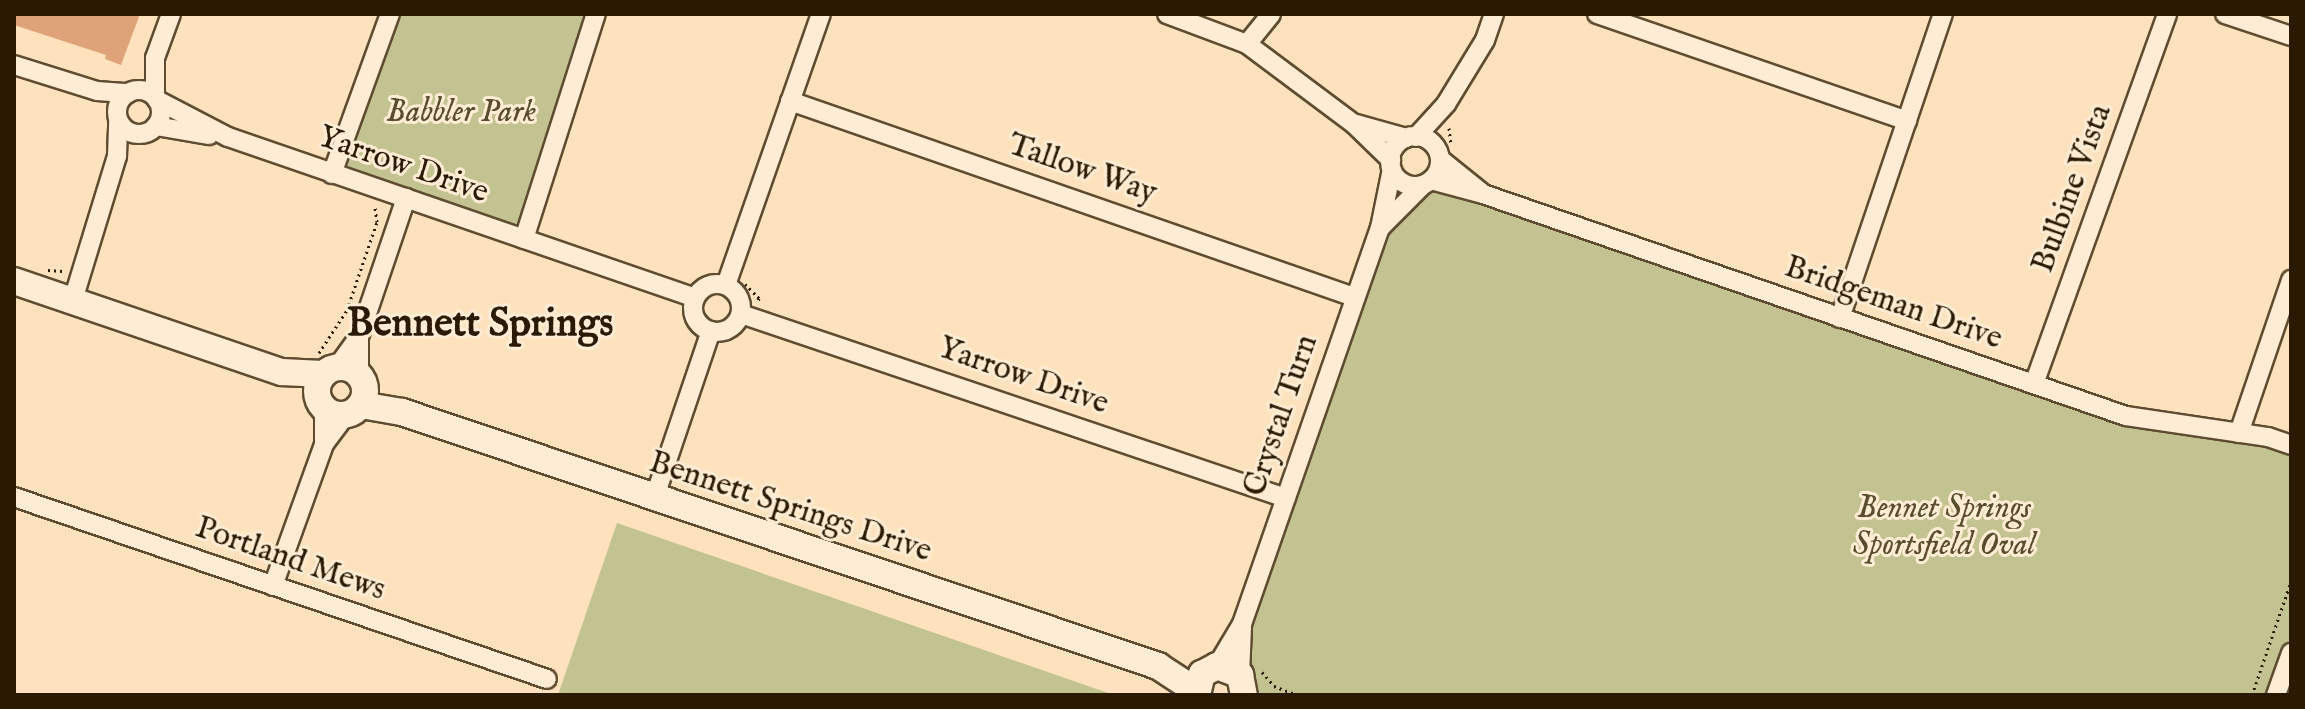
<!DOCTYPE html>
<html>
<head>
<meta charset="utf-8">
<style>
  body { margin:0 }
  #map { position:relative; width:2305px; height:709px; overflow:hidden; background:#fee2bd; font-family:"IM FELL English",serif }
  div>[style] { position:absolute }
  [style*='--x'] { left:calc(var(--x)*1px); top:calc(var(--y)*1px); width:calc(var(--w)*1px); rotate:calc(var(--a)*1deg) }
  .green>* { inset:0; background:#c2c390 }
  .building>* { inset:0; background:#dea378 }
  .path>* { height:3px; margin-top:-1.5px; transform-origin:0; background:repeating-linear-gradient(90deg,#2a1a01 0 2px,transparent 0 6px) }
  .roads { filter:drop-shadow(2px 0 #5f4c30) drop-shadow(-2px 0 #5f4c30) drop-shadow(0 2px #5f4c30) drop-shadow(0 -2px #5f4c30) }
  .street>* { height:18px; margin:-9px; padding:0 9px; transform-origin:9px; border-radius:9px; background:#feecd4 }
  .street>.ring { margin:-9px; padding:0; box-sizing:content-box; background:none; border:18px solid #feecd4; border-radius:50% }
  .secondary>* { height:26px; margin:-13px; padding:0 13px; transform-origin:13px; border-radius:13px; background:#feecd4 }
  .secondary>.ring { margin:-13px; padding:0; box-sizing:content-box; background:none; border:26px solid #feecd4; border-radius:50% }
  span { translate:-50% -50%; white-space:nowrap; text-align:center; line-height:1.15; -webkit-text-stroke:6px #feecd4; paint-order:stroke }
  .park-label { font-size:32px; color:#584d2c; font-style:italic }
  .street-label { font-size:32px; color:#2a1a01 }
  .district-label { font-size:40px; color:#2a1a01; font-weight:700 }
  .frame { position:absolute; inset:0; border:16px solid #2a1a01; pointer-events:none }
</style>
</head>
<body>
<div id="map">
  <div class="green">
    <i style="clip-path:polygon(390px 14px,596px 14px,524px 239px,332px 174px)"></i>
    <i style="clip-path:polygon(1428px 183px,2126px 416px,2291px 445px,2291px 653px,2276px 695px,1263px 695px,1244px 682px,1242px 624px,1380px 228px)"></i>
    <i style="clip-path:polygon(617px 523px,1114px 695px,558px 695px)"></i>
  </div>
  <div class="building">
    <i style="clip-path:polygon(14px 14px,140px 14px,121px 65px,105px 59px,106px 55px,14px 25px)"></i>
  </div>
  <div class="path">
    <i style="--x:1449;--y:128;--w:16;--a:83"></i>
    <i style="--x:48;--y:270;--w:15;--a:4"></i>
    <i style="--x:745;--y:284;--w:20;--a:45"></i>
    <i style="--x:759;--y:298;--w:4;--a:104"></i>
    <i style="--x:319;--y:353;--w:51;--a:-56.9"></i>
    <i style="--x:347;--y:310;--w:93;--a:-71.2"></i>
    <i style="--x:377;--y:222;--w:15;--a:-98"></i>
    <i style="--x:1262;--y:672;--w:18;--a:49"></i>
    <i style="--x:1274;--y:686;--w:26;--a:21"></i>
    <i style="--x:2252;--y:695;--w:120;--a:-71"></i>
  </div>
  <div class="roads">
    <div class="street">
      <i style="--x:1167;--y:14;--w:85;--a:20.6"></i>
      <i style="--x:1247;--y:44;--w:134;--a:36.8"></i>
      <i style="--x:1354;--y:124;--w:52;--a:44.2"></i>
      <i style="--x:1597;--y:14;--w:328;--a:19"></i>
      <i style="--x:2225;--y:14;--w:70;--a:18.4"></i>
      <i style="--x:1247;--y:44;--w:38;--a:-51"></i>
      <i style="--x:14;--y:65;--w:87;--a:17.4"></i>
      <i style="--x:97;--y:91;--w:31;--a:4"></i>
      <i class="ring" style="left:117px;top:90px;width:26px;height:26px"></i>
      <i style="--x:155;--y:97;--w:39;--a:-90"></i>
      <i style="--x:155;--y:58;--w:47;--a:-70"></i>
      <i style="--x:157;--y:100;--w:80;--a:27.5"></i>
      <i style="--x:228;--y:137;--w:494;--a:19"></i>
      <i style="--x:790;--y:101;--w:597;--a:19.16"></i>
      <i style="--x:1356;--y:124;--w:52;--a:15.6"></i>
      <i style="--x:156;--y:126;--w:54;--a:9.6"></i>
      <i class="ring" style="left:1390px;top:136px;width:32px;height:32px"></i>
      <i style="--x:1416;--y:137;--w:45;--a:-47.7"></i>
      <i style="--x:1446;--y:104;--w:75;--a:-58.6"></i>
      <i style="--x:1485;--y:40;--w:28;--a:-71"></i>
      <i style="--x:1440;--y:159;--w:53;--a:38.8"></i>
      <i style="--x:332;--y:174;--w:170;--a:-70.1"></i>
      <i style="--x:1431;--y:180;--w:54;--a:15.1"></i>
      <i style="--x:1483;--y:194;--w:680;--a:19.05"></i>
      <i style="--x:2126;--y:416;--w:144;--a:8.4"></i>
      <i style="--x:2268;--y:437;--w:24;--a:19"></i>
      <i style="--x:1380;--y:228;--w:61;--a:-45"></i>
      <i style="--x:524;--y:239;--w:236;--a:-72.3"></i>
      <i class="ring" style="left:693px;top:284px;width:30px;height:30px"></i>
      <i style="--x:726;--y:285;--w:287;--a:-70.7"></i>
      <i style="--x:73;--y:300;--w:151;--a:-73"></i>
      <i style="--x:117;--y:156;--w:36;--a:-88"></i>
      <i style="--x:741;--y:314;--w:575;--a:18.66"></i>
      <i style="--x:1840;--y:318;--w:321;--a:-71.3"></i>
      <i style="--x:337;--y:367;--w:37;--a:-54"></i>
      <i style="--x:359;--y:375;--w:38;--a:-90"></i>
      <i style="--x:359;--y:337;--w:147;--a:-71.3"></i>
      <i style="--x:2034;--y:384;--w:393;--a:-70.2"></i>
      <i style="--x:324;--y:408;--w:36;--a:90"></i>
      <i style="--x:2239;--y:433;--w:162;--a:-71.2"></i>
      <i style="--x:14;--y:497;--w:563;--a:18.85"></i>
      <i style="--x:654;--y:499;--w:177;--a:-71.3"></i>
      <i style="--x:273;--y:586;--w:151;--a:-70.2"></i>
      <i style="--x:324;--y:444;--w:38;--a:-53"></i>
      <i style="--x:1217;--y:666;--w:49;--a:-59.2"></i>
      <i style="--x:1242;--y:624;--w:419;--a:-70.8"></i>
      <i style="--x:1380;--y:228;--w:60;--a:-78.5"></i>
      <i style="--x:1240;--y:675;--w:48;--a:-87.6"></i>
      <i style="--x:2276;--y:695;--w:45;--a:-70.3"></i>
    </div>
    <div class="secondary">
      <i style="--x:14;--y:281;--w:283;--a:18.8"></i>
      <i style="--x:282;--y:372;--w:41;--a:2.8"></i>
      <i class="ring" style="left:317px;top:367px;width:22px;height:22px"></i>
      <i style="--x:361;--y:405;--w:42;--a:9.7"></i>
      <i style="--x:402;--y:412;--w:798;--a:18.57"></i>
      <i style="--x:1158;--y:666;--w:45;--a:33.3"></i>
      <i style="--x:1197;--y:695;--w:22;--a:-77"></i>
      <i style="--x:1202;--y:674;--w:17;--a:-28"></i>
      <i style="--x:1217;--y:666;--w:25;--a:21"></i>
      <i style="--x:1240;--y:675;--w:20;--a:79"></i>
    </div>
  </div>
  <div class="park-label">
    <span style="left:461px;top:113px">Babbler Park</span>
    <span style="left:1944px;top:528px">Bennet Springs<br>Sportsfield Oval</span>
  </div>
  <div class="street-label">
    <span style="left:403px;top:166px;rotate:19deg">Yarrow Drive</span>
    <span style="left:1082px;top:170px;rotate:19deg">Tallow Way</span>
    <span style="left:2073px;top:189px;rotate:-70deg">Bulbine Vista</span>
    <span style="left:1893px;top:304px;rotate:19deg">Bridgeman Drive</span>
    <span style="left:1023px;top:377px;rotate:19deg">Yarrow Drive</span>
    <span style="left:1282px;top:416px;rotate:-71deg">Crystal Turn</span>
    <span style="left:790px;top:508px;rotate:18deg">Bennett Springs Drive</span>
    <span style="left:290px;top:560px;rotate:19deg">Portland Mews</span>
  </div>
  <div class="district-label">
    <span style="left:480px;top:325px">Bennett Springs</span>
  </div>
  <div class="frame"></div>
</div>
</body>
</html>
